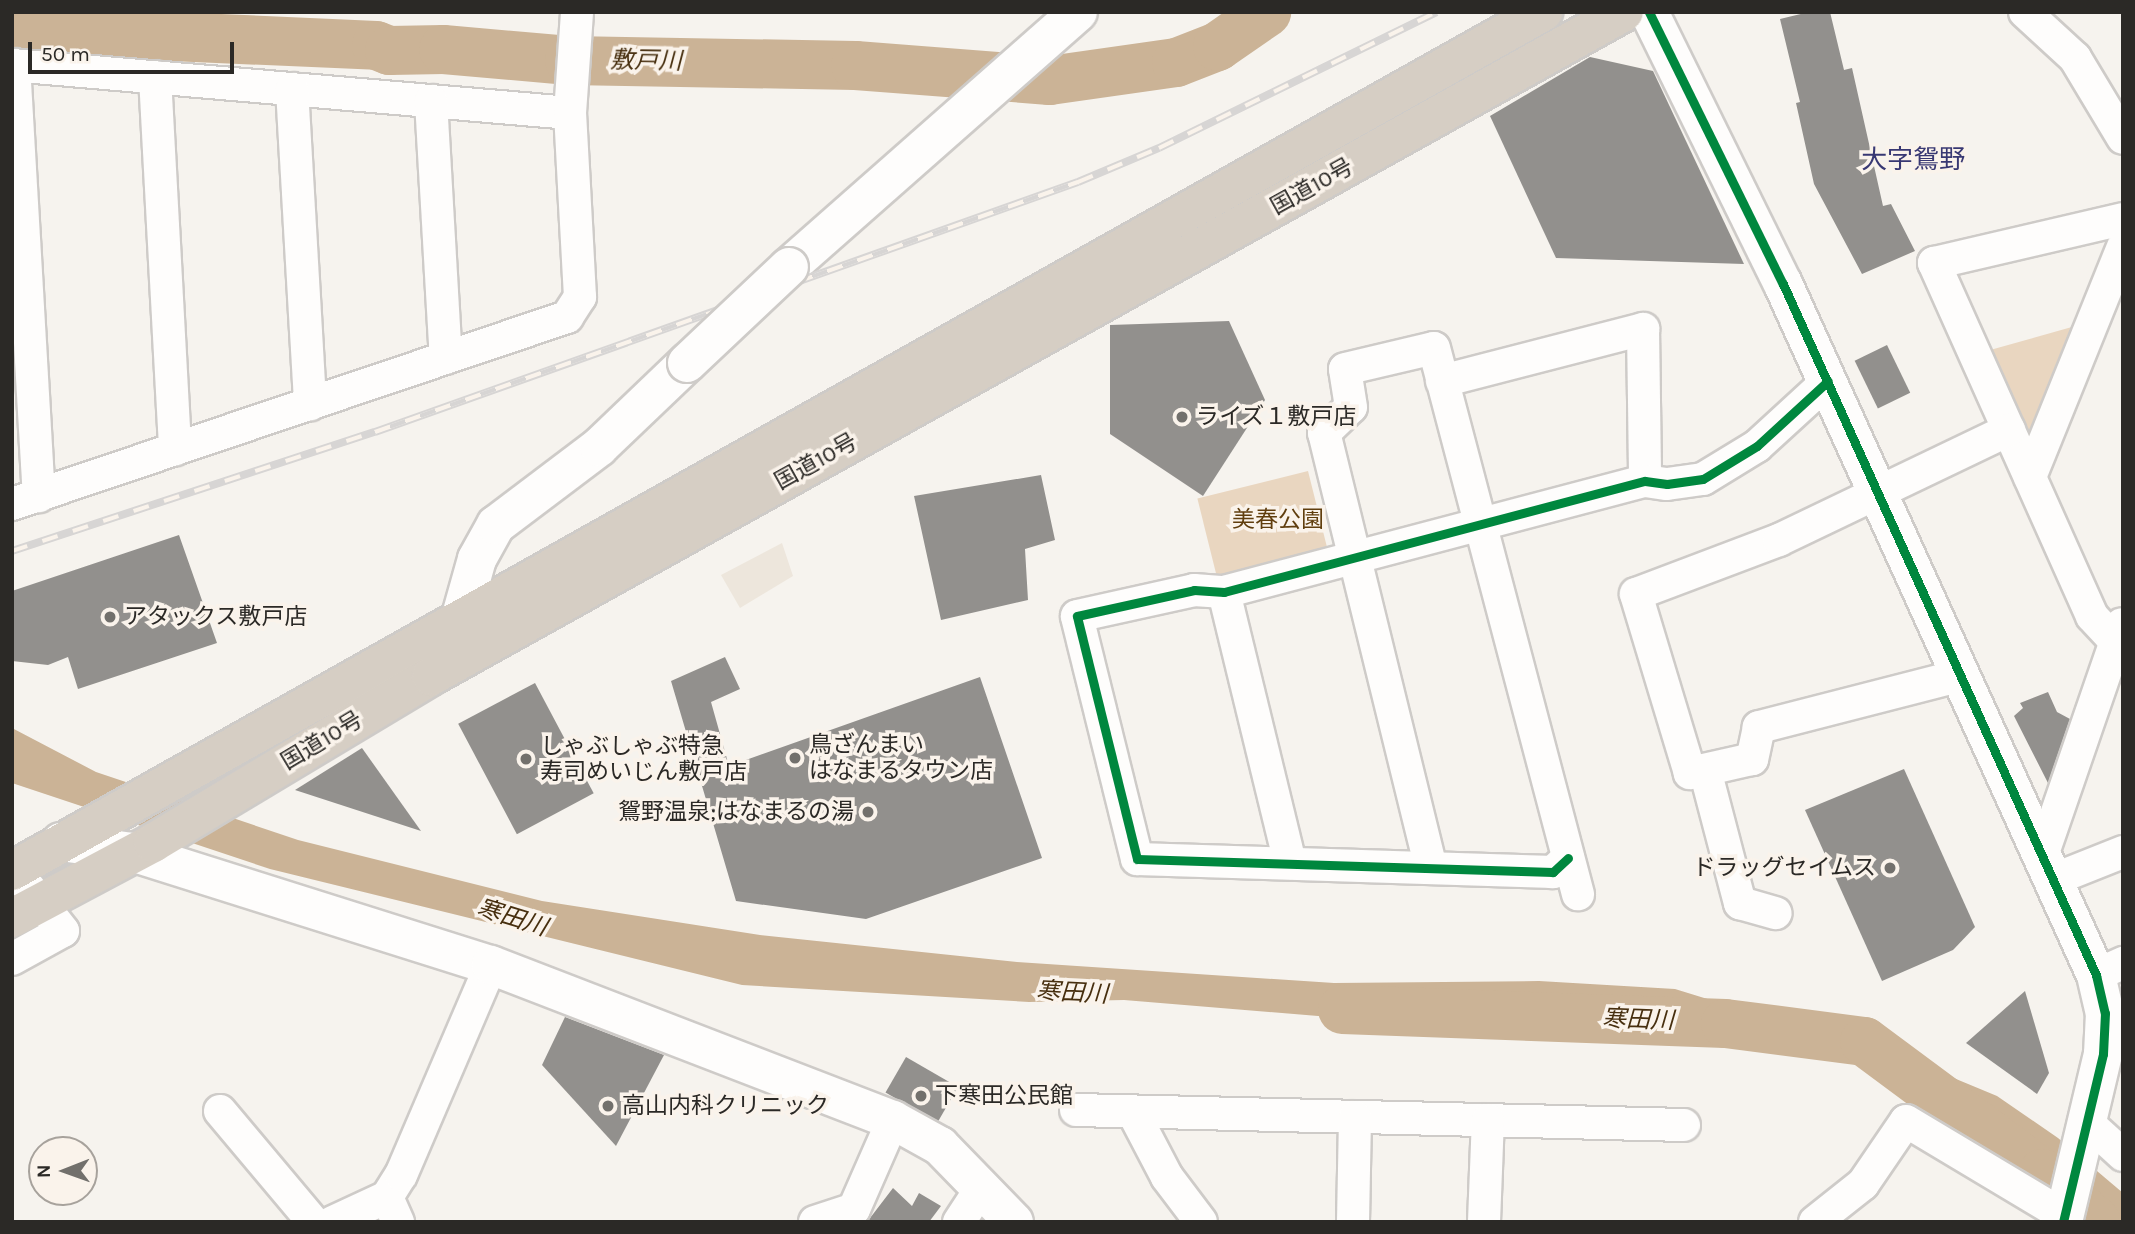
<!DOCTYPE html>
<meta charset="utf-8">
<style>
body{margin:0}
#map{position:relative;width:2135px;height:1234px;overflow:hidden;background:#f6f3ee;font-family:Karla,"Noto Sans JP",sans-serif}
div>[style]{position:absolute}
.built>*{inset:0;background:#ede6dc}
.green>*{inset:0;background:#e9d6c0;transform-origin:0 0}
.water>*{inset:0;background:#cbb396}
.river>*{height:49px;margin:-24.5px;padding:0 24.5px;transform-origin:24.5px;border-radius:24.5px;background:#cbb396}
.building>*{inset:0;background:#92908d;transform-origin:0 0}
.roads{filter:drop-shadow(2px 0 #cecbc8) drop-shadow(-2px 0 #cecbc8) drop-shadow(0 2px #cecbc8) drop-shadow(0 -2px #cecbc8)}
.street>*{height:32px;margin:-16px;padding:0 16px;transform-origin:16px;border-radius:16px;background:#fefdfc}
.secondary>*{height:38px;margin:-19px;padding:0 19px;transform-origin:19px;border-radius:19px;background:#fefdfc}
.highway>*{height:38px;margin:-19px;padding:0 19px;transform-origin:19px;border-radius:19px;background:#d6cec4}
.rail>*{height:8px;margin-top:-4px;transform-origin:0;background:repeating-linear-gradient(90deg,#faf3eb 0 16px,#d7d5d4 0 32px);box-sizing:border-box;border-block:2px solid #d7d5d4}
.bridges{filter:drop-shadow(2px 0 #cecbc8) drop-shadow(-2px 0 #cecbc8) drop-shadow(0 2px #cecbc8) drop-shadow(0 -2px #cecbc8)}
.secondary-bridge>*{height:38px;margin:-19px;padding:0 19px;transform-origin:19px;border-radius:19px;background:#fefdfc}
.cycleway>*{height:9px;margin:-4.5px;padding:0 4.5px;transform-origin:4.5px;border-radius:4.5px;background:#00873e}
.dots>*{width:19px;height:19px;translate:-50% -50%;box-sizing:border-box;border:4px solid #faf3eb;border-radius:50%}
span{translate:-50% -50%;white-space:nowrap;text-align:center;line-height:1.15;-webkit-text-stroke:7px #faf3eb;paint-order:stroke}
.street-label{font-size:23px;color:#2b2926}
.poi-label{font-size:23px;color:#2b2926}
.left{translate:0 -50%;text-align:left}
.right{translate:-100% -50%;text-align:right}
.park-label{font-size:23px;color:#603e0e}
.water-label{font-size:24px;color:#472f0f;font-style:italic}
.quarter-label{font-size:26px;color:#383873}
.frame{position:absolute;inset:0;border:14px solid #2b2926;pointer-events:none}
.north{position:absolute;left:28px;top:1136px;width:70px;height:70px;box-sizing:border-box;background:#faf3eb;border:2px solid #a7a29c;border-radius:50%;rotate:269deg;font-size:19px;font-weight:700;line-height:28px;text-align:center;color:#2b2926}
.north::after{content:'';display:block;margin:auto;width:24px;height:32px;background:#72706c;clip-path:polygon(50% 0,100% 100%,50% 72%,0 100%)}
.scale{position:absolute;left:28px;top:42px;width:206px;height:32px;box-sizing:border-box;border:4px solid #2b2926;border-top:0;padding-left:9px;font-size:21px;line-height:24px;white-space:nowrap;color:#2b2926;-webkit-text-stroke:5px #faf3eb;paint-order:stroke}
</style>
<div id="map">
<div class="built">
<div style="clip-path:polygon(782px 543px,793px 576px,740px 608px,721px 575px)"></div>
</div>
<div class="green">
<div style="clip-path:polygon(2086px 323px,2026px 444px,1983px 352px)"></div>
<div style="left:1308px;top:471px;width:82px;height:114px;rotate:76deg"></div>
</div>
<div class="water">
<div style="clip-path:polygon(12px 728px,96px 772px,298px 840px,542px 901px,760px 935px,1017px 962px,1334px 983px,1539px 981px,1675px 989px,1782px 1022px,1885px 1038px,1944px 1074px,1997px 1096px,2058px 1138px,2123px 1193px,2123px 1222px,2102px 1222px,2011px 1143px,2006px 1129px,1979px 1105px,1896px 1056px,1860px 1046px,1675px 1007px,1612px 1000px,1489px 994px,1383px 1018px,1342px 1018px,1124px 1000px,1029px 1002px,742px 985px,270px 869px,12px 783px)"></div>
</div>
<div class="river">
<div style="left:12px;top:29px;width:364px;rotate:2.5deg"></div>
<div style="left:376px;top:45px;width:14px;rotate:21deg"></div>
<div style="left:389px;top:50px;width:54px;rotate:-1.1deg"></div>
<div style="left:443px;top:49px;width:126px;rotate:5deg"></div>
<div style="left:569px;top:60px;width:286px;rotate:1deg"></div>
<div style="left:855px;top:65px;width:195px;rotate:4.4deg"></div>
<div style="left:1049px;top:80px;width:128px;rotate:-8.1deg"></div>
<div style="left:1176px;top:62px;width:44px;rotate:-21.3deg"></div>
<div style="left:1217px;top:46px;width:60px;rotate:-34.8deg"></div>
<div style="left:1342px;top:1009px;width:383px;rotate:2.1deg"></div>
<div style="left:1725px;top:1023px;width:140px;rotate:7.4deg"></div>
<div style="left:1864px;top:1041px;width:222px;rotate:36.6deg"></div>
<div style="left:2042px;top:1173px;width:73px;rotate:42.2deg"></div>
</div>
<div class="building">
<div style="clip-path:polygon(1809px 12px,1830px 12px,1844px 70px,1852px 68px,1883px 206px,1891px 204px,1915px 251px,1862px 274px,1814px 184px,1796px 103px,1800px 102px,1780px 19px)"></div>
<div style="clip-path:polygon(1590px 57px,1653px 71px,1744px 264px,1556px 258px,1490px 116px)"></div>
<div style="clip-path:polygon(1229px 321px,1265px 400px,1203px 496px,1110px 434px,1110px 325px)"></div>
<div style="left:1887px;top:345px;width:53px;height:36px;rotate:64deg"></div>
<div style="clip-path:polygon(1041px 475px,1055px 540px,1025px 549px,1028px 600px,941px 620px,914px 496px)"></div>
<div style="clip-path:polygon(179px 535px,217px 643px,78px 689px,68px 657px,48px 665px,12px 661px,12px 591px)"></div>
<div style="clip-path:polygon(725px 657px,740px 689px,711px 702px,729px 766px,980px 677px,1042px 858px,866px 919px,736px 901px,671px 681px)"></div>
<div style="left:535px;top:683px;width:125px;height:87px;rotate:62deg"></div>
<div style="clip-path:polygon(2048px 692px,2057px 712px,2070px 719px,2048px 783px,2014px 716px,2023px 708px,2020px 703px)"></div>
<div style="clip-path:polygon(362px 748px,421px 831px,295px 790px)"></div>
<div style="clip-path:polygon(1904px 769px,1975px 927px,1953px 950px,1882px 981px,1805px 810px)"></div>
<div style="clip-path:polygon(2025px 991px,2049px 1073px,2037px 1094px,1966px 1043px)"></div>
<div style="clip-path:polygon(565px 1017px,664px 1055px,616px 1146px,542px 1065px)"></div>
<div style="left:906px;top:1057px;width:60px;height:41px;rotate:30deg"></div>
<div style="clip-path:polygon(893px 1188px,912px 1206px,919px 1193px,941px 1206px,929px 1222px,867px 1222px)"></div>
</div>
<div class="roads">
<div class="street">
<div style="left:2025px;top:12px;width:68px;rotate:42.6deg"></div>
<div style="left:2075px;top:58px;width:93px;rotate:59deg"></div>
<div style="left:12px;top:65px;width:560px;rotate:4.92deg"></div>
<div style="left:14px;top:65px;width:432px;rotate:86.7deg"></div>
<div style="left:155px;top:77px;width:373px;rotate:86.9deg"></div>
<div style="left:292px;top:89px;width:316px;rotate:86.7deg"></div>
<div style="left:431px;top:101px;width:257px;rotate:86.7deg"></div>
<div style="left:1442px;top:381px;width:208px;rotate:-14.5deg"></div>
<div style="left:1643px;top:329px;width:152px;rotate:89.2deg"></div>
<div style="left:2030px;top:477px;width:248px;rotate:-68deg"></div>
<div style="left:12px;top:504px;width:586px;rotate:-18.62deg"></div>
<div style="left:567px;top:317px;width:24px;rotate:-57deg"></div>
<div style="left:580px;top:297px;width:184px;rotate:-93.1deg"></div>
<div style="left:570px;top:113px;width:101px;rotate:-86deg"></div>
<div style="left:1224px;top:592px;width:279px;rotate:76.3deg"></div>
<div style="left:2116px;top:642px;width:35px;rotate:-133deg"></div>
<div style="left:2092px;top:616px;width:387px;rotate:-114.1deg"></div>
<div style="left:1934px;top:263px;width:194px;rotate:-13.1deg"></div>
<div style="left:1962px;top:675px;width:210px;rotate:165.6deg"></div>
<div style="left:1759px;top:727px;width:33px;rotate:102deg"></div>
<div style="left:1752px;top:759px;width:64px;rotate:167.3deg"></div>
<div style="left:1690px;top:773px;width:187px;rotate:-106.8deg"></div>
<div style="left:1636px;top:594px;width:153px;rotate:-20.7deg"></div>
<div style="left:1779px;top:540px;width:255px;rotate:-25.6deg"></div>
<div style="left:1705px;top:770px;width:138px;rotate:75.3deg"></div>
<div style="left:1740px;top:903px;width:37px;rotate:16deg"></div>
<div style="left:2043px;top:853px;width:242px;rotate:-71deg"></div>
<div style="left:1568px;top:858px;width:21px;rotate:137deg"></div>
<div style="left:1553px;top:872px;width:416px;rotate:-178.2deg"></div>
<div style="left:1137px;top:859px;width:250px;rotate:-103.9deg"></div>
<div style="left:1077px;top:616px;width:120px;rotate:-12.5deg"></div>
<div style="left:1194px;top:590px;width:30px;rotate:4deg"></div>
<div style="left:1224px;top:592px;width:435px;rotate:-14.8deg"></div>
<div style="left:1645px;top:481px;width:22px;rotate:8deg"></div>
<div style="left:1667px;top:484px;width:36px;rotate:-8deg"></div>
<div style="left:1703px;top:479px;width:63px;rotate:-31.4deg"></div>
<div style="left:1757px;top:446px;width:96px;rotate:-42.5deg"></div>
<div style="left:1431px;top:868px;width:448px;rotate:-103.8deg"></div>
<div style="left:1324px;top:433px;width:37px;rotate:-44deg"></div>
<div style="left:1351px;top:407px;width:38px;rotate:-99deg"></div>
<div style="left:1345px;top:369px;width:91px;rotate:-13.3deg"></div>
<div style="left:1434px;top:348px;width:565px;rotate:75.23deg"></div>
<div style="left:2055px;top:879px;width:73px;rotate:-21.7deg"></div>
<div style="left:12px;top:959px;width:58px;rotate:-28.8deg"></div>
<div style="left:63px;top:931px;width:79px;rotate:-128.3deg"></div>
<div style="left:2096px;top:975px;width:30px;rotate:-24deg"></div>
<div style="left:1076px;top:1110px;width:608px;rotate:1.41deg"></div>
<div style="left:220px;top:1111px;width:145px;rotate:50deg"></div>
<div style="left:1133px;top:1112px;width:73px;rotate:62.4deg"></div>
<div style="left:1167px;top:1177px;width:56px;rotate:52.9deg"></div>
<div style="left:2089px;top:1124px;width:46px;rotate:42.4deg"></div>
<div style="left:333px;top:1222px;width:60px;rotate:-24.8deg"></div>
<div style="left:398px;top:1222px;width:27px;rotate:-114deg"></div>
<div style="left:387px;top:1197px;width:26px;rotate:-58deg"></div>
<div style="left:401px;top:1175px;width:228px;rotate:-66.8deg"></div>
<div style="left:815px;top:1222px;width:41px;rotate:-18.4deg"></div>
<div style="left:854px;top:1209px;width:97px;rotate:-66.3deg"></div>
<div style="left:959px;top:1222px;width:42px;rotate:-56.7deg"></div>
<div style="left:1353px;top:1222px;width:105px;rotate:-88.9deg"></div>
<div style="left:1484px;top:1222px;width:102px;rotate:-87.8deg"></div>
<div style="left:1815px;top:1222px;width:61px;rotate:-38.4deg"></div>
<div style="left:1863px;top:1184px;width:76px;rotate:-55.7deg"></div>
<div style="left:1906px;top:1121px;width:185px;rotate:30.9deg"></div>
</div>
<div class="secondary">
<div style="left:1649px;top:12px;width:303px;rotate:63.8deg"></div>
<div style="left:1783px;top:284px;width:759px;rotate:65.63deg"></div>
<div style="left:2096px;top:975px;width:39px;rotate:77deg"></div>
<div style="left:2105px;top:1013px;width:41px;rotate:92.8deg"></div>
<div style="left:2103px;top:1054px;width:173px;rotate:103.4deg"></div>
<div style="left:789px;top:267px;width:385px;rotate:-41.4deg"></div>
<div style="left:447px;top:643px;width:30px;rotate:-63deg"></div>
<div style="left:461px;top:616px;width:59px;rotate:-74.3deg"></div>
<div style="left:477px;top:559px;width:39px;rotate:-61deg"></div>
<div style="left:496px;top:525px;width:129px;rotate:-37.1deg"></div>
<div style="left:599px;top:447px;width:122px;rotate:-43.7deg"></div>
<div style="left:61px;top:842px;width:72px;rotate:8deg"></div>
<div style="left:132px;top:852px;width:376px;rotate:17.5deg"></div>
<div style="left:491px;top:965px;width:431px;rotate:21.1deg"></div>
<div style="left:893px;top:1120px;width:54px;rotate:29deg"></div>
<div style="left:940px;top:1146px;width:106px;rotate:45.8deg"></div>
</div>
<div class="highway">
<div style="left:12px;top:871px;width:1756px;rotate:-29.3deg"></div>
<div style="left:12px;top:918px;width:160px;rotate:-28deg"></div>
<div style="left:153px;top:843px;width:324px;rotate:-31deg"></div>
<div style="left:431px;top:676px;width:1365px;rotate:-29.1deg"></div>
</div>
</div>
<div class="rail">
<div style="left:12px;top:551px;width:382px;rotate:-18.2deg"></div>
<div style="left:375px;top:432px;width:746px;rotate:-19.58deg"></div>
<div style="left:1078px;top:182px;width:88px;rotate:-22.8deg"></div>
<div style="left:1159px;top:148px;width:309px;rotate:-26.1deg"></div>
</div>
<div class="bridges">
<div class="secondary-bridge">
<div style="left:687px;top:363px;width:140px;rotate:-43.3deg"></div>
</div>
</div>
<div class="cycleway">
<div style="left:1649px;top:12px;width:303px;rotate:63.8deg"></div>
<div style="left:1783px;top:284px;width:759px;rotate:65.63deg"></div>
<div style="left:2096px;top:975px;width:39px;rotate:77deg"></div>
<div style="left:2105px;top:1013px;width:41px;rotate:92.8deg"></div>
<div style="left:2103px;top:1054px;width:173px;rotate:103.4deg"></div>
<div style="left:1568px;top:858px;width:21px;rotate:137deg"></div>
<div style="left:1553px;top:872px;width:416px;rotate:-178.2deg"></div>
<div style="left:1137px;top:859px;width:250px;rotate:-103.9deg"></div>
<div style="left:1077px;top:616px;width:120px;rotate:-12.5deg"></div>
<div style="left:1194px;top:590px;width:30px;rotate:4deg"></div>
<div style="left:1224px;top:592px;width:435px;rotate:-14.8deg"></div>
<div style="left:1645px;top:481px;width:22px;rotate:8deg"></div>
<div style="left:1667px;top:484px;width:36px;rotate:-8deg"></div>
<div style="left:1703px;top:479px;width:63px;rotate:-31.4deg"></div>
<div style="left:1757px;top:446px;width:96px;rotate:-42.5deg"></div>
</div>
<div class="dots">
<div style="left:1182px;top:417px;background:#72706c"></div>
<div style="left:110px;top:617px;background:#72706c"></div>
<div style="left:795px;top:758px;background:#72706c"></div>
<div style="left:526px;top:759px;background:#72706c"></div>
<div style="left:868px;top:812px;background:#72706c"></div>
<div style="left:1890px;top:868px;background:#72706c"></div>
<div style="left:921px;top:1096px;background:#72706c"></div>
<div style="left:608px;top:1106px;background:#72706c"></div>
</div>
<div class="street-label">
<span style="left:1312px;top:187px;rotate:-29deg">国道10号</span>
<span style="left:816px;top:462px;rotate:-29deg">国道10号</span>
<span style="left:322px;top:741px;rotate:-31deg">国道10号</span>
</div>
<div class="poi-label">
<span class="left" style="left:1196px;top:417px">ライズ１敷戸店</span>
<span class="left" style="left:124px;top:617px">アタックス敷戸店</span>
<span class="left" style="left:809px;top:758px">鳥ざんまい<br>はなまるタウン店</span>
<span class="left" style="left:540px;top:759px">しゃぶしゃぶ特急<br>寿司めいじん敷戸店</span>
<span class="right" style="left:854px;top:812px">鴛野温泉;はなまるの湯</span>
<span class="right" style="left:1876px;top:868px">ドラッグセイムス</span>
<span class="left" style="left:935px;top:1096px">下寒田公民館</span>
<span class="left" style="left:622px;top:1106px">高山内科クリニック</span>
</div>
<div class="park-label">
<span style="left:1278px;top:520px">美春公園</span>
</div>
<div class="water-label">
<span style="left:646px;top:61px;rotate:1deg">敷戸川</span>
<span style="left:512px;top:918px;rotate:17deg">寒田川</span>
<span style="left:1072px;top:993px;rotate:3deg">寒田川</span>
<span style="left:1638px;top:1020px;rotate:2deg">寒田川</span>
</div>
<div class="quarter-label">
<span style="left:1913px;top:160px">大字鴛野</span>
</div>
<div class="frame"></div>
<div class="north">N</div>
<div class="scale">50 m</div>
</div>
